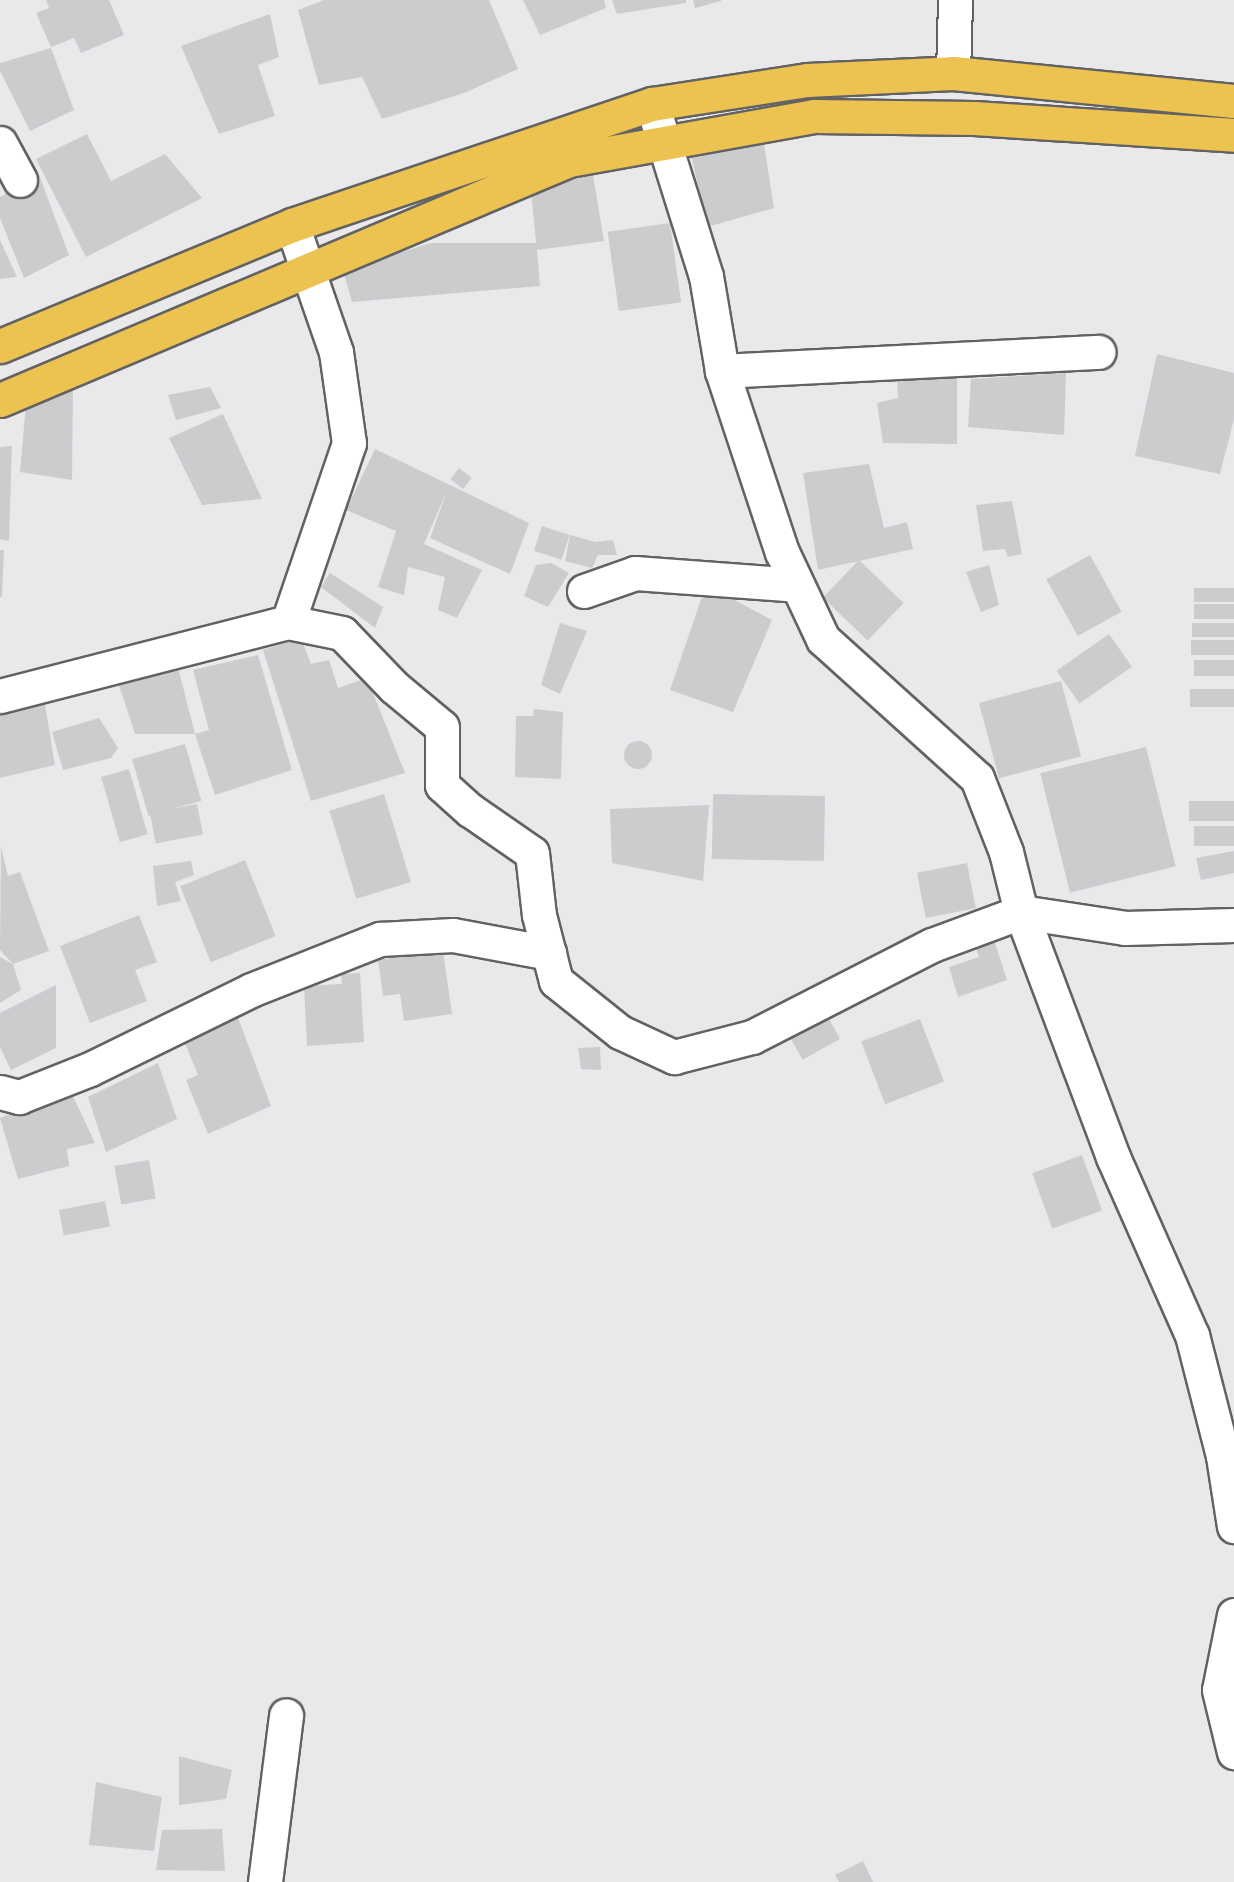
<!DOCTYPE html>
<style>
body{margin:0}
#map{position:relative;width:1234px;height:1882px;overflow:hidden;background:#e9e9ec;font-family:"Varela Round",sans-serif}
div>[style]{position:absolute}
.building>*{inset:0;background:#cbccce;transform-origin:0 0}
.round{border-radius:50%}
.roads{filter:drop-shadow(2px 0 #626264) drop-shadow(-2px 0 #626264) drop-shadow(0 2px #626264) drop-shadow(0 -2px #626264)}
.street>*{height:33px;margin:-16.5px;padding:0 16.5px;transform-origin:16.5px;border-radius:16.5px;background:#fff}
.highway>*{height:33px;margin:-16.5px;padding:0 16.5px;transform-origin:16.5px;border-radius:16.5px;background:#ecc251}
span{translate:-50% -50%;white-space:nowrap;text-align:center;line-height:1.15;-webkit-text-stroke:5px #fff;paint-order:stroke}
</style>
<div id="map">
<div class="building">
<div style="clip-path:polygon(46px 0,109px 0,124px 35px,81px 53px,74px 38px,51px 47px,36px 13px,49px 8px)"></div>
<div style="clip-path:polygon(324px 0,489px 0,518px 69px,464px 93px,382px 119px,362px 77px,319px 85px,298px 10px)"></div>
<div style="clip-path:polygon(523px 0,604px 0,606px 8px,540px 35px)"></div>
<div style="clip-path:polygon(612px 0,686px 0,686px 3px,617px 14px)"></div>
<div style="clip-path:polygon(693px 0,721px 0,721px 1px,695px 8px)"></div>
<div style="clip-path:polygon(270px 14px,279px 57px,258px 65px,275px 116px,219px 134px,181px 46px)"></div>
<div style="clip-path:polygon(51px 48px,74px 110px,30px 131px,0 71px,0 63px)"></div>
<div style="clip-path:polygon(761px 125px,774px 208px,707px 227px,687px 136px)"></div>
<div style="clip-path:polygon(87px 134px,111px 181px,165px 154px,202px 198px,86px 257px,36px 159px)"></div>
<div style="clip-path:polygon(39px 175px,69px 255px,24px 278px,0 218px,0 197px)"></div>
<div style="clip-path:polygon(593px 175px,604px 241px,537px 250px,540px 286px,352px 302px,343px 270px,431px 243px,536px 243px,531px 190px)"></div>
<div style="left:670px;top:223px;width:80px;height:63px;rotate:82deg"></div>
<div style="clip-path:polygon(0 240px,17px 277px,0 279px)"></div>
<div style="clip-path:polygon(1157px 354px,1234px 373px,1234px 419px,1220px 474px,1135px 456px)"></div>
<div style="clip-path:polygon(1066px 373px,1064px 435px,968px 427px,971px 379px)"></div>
<div style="clip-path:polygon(957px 376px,957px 444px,883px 443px,877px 403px,898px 398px,897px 380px)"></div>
<div style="clip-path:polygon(73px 386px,72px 480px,20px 472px,27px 393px)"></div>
<div style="clip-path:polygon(210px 387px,221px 408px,176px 420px,168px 395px)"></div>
<div style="clip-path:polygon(223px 414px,262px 499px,202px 505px,169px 438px)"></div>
<div style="clip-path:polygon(12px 446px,9px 541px,0 539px,0 447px)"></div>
<div style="clip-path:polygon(375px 449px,529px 523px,510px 574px,430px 538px,447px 491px,424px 544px,482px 570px,457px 618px,438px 610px,445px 577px,408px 567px,404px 595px,378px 587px,396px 531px,346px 510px)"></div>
<div style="clip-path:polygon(869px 464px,884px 528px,907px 522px,913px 549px,818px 570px,803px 473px)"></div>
<div style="left:459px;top:468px;width:16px;height:14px;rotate:38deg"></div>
<div style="clip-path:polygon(1012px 501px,1022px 554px,1008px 557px,1005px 549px,983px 551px,976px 505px)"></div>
<div style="left:542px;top:526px;width:29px;height:26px;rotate:18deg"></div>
<div style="clip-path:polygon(570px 535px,596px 542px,613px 540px,617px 555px,598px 555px,592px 568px,565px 561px)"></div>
<div style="clip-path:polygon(0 550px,4px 550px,2px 597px,0 597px)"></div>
<div style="left:1090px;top:555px;width:65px;height:50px;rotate:61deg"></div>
<div style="left:859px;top:560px;width:62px;height:52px;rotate:44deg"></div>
<div style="clip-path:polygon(551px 563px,569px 573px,548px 607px,524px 596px,536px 565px)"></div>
<div style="clip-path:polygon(989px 565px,999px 605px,981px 612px,966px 572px)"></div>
<div style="clip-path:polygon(330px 573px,383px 607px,375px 628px,321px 587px)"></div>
<div style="clip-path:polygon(706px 585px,772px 620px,733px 712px,670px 690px)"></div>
<div style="left:1234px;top:588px;width:14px;height:40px;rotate:90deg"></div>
<div style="left:1234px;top:604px;width:15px;height:40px;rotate:90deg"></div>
<div style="clip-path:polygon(560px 623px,587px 631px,560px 694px,541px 685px)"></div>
<div style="left:1192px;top:623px;width:42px;height:14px"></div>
<div style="left:1109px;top:634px;width:40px;height:64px;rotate:55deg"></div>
<div style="clip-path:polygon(301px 638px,311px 664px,329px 660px,338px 688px,367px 678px,405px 773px,311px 801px,263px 650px)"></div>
<div style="left:1234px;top:640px;width:15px;height:43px;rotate:90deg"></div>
<div style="clip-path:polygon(258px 655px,292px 770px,215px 795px,195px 734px,209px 730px,193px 670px)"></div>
<div style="left:1234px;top:660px;width:16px;height:40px;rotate:90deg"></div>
<div style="clip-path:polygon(179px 671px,195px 734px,135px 734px,116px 676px)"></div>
<div style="left:1061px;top:681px;width:78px;height:85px;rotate:75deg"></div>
<div style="left:1234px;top:689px;width:18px;height:44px;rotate:90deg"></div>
<div style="clip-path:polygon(44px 699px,55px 765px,0 778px,0 706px)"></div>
<div style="clip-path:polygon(534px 709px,563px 712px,561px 779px,515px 777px,516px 716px,533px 716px)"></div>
<div style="clip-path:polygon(99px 718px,118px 748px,111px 758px,63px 770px,52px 732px)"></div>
<div class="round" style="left:624px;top:741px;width:28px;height:28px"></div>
<div style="left:185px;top:744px;width:59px;height:55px;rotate:74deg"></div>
<div style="left:1146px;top:747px;width:123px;height:109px;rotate:76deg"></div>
<div style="left:129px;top:769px;width:68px;height:29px;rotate:74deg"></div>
<div style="left:384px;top:794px;width:92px;height:57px;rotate:73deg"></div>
<div style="left:825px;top:796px;width:65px;height:112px;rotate:91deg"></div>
<div style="left:1234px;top:801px;width:20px;height:45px;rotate:90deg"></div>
<div style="left:197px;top:804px;width:31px;height:48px;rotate:79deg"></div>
<div style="clip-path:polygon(709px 805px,703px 881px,612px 863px,610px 809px)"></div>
<div style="left:1234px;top:826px;width:20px;height:40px;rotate:90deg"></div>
<div style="clip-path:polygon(1px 847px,8px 876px,20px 872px,49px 951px,13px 964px,0 950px)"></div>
<div style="clip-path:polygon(1234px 851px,1234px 873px,1201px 880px,1196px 858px)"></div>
<div style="left:245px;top:860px;width:82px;height:70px;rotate:68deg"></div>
<div style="clip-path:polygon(191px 861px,194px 875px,175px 882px,181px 901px,157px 906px,153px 866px)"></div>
<div style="left:967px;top:863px;width:46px;height:51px;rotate:79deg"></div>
<div style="clip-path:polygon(139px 915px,157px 962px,135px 970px,147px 1001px,90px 1023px,60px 946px)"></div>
<div style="clip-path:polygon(994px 940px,1007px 980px,958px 997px,949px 967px,979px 957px,975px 946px)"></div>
<div style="clip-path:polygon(443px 951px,452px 1014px,404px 1021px,400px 994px,383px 996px,378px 960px)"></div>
<div style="clip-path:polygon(0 957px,13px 964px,21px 990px,0 1003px)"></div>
<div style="clip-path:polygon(360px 973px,364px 1042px,307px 1046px,304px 986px,342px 984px,341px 974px)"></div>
<div style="clip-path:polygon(56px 985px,56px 1048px,11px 1070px,0 1047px,0 1013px)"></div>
<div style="clip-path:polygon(237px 1015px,271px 1106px,208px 1134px,186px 1080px,198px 1075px,184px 1041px)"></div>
<div style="left:828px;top:1017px;width:25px;height:43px;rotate:61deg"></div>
<div style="left:920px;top:1019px;width:67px;height:63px;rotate:69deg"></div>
<div style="clip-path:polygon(600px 1047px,601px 1070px,581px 1069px,578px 1048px)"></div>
<div style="clip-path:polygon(158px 1063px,177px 1119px,106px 1152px,88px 1097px)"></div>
<div style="clip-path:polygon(70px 1090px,95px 1143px,67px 1149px,69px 1166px,18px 1179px,0 1118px)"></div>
<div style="left:1082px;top:1155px;width:59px;height:53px;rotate:70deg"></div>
<div style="left:149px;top:1160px;width:39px;height:35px;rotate:80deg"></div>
<div style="left:105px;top:1201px;width:26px;height:47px;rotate:79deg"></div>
<div style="clip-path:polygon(179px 1756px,232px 1770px,226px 1799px,179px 1805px)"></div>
<div style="clip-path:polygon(96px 1782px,162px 1797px,154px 1851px,89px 1845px)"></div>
<div style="clip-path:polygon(222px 1829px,225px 1871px,156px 1870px,162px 1830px)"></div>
<div style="clip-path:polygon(863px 1861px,873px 1882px,839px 1882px,835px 1875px)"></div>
</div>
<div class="roads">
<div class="street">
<div style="left:953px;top:73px;width:73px;rotate:-88.4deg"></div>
<div style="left:652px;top:104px;width:180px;rotate:72.6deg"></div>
<div style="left:706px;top:276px;width:96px;rotate:80.4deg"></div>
<div style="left:722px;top:371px;width:191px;rotate:71.7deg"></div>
<div style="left:782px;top:552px;width:96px;rotate:64.8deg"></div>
<div style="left:823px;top:639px;width:207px;rotate:42.1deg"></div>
<div style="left:977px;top:778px;width:79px;rotate:68.6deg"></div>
<div style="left:1006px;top:852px;width:62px;rotate:76deg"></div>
<div style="left:1021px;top:912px;width:262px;rotate:69.4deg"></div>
<div style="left:1113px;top:1157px;width:195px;rotate:66.1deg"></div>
<div style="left:1192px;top:1335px;width:125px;rotate:75.6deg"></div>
<div style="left:1223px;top:1456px;width:71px;rotate:81.1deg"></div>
<div style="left:0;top:143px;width:42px;rotate:61.6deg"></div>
<div style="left:292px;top:225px;width:134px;rotate:70.9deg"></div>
<div style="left:336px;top:352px;width:92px;rotate:81.9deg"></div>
<div style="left:349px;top:443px;width:189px;rotate:108.8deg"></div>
<div style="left:288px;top:622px;width:55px;rotate:11.5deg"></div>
<div style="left:342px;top:633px;width:75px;rotate:46.1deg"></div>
<div style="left:394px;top:687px;width:62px;rotate:39.8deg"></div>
<div style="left:442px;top:727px;width:58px;rotate:90deg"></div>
<div style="left:442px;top:785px;width:38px;rotate:42deg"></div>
<div style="left:470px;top:810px;width:75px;rotate:34.7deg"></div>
<div style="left:532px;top:853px;width:62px;rotate:83.6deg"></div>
<div style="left:539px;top:915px;width:68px;rotate:75.6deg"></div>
<div style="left:556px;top:981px;width:82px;rotate:38.6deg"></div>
<div style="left:620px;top:1032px;width:60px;rotate:24.8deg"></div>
<div style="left:674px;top:1057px;width:81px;rotate:-14.4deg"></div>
<div style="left:752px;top:1037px;width:202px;rotate:-27.1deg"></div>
<div style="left:932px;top:945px;width:95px;rotate:-20.3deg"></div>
<div style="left:1021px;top:912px;width:105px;rotate:8.7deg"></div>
<div style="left:1125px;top:928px;width:109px;rotate:-1.6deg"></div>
<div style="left:722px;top:371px;width:377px;rotate:-2.9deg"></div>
<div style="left:584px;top:591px;width:54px;rotate:-19.4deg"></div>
<div style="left:635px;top:573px;width:162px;rotate:4.2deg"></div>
<div style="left:0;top:696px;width:297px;rotate:-14.4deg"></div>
<div style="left:0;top:1092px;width:20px;rotate:15deg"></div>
<div style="left:19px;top:1097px;width:76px;rotate:-21.5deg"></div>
<div style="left:90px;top:1069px;width:179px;rotate:-26.1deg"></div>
<div style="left:251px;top:990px;width:139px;rotate:-21.6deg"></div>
<div style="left:380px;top:939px;width:73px;rotate:-3.1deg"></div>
<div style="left:453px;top:935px;width:98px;rotate:10.6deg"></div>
<div style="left:1234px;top:1615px;width:76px;rotate:101.3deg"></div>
<div style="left:1219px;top:1690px;width:64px;rotate:76.4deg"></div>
<div style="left:265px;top:1882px;width:168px;rotate:-82.8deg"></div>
</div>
<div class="highway">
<div style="left:0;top:346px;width:316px;rotate:-22.5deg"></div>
<div style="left:292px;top:225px;width:380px;rotate:-18.6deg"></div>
<div style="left:652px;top:104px;width:157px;rotate:-8.8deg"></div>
<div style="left:807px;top:80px;width:146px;rotate:-2.7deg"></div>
<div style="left:953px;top:73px;width:282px;rotate:5.7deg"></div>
<div style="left:0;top:400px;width:618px;rotate:-22.87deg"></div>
<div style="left:569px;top:160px;width:249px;rotate:-10.2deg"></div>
<div style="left:814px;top:116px;width:160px;rotate:0.7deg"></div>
<div style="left:974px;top:118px;width:261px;rotate:3.7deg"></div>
</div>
</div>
</div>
